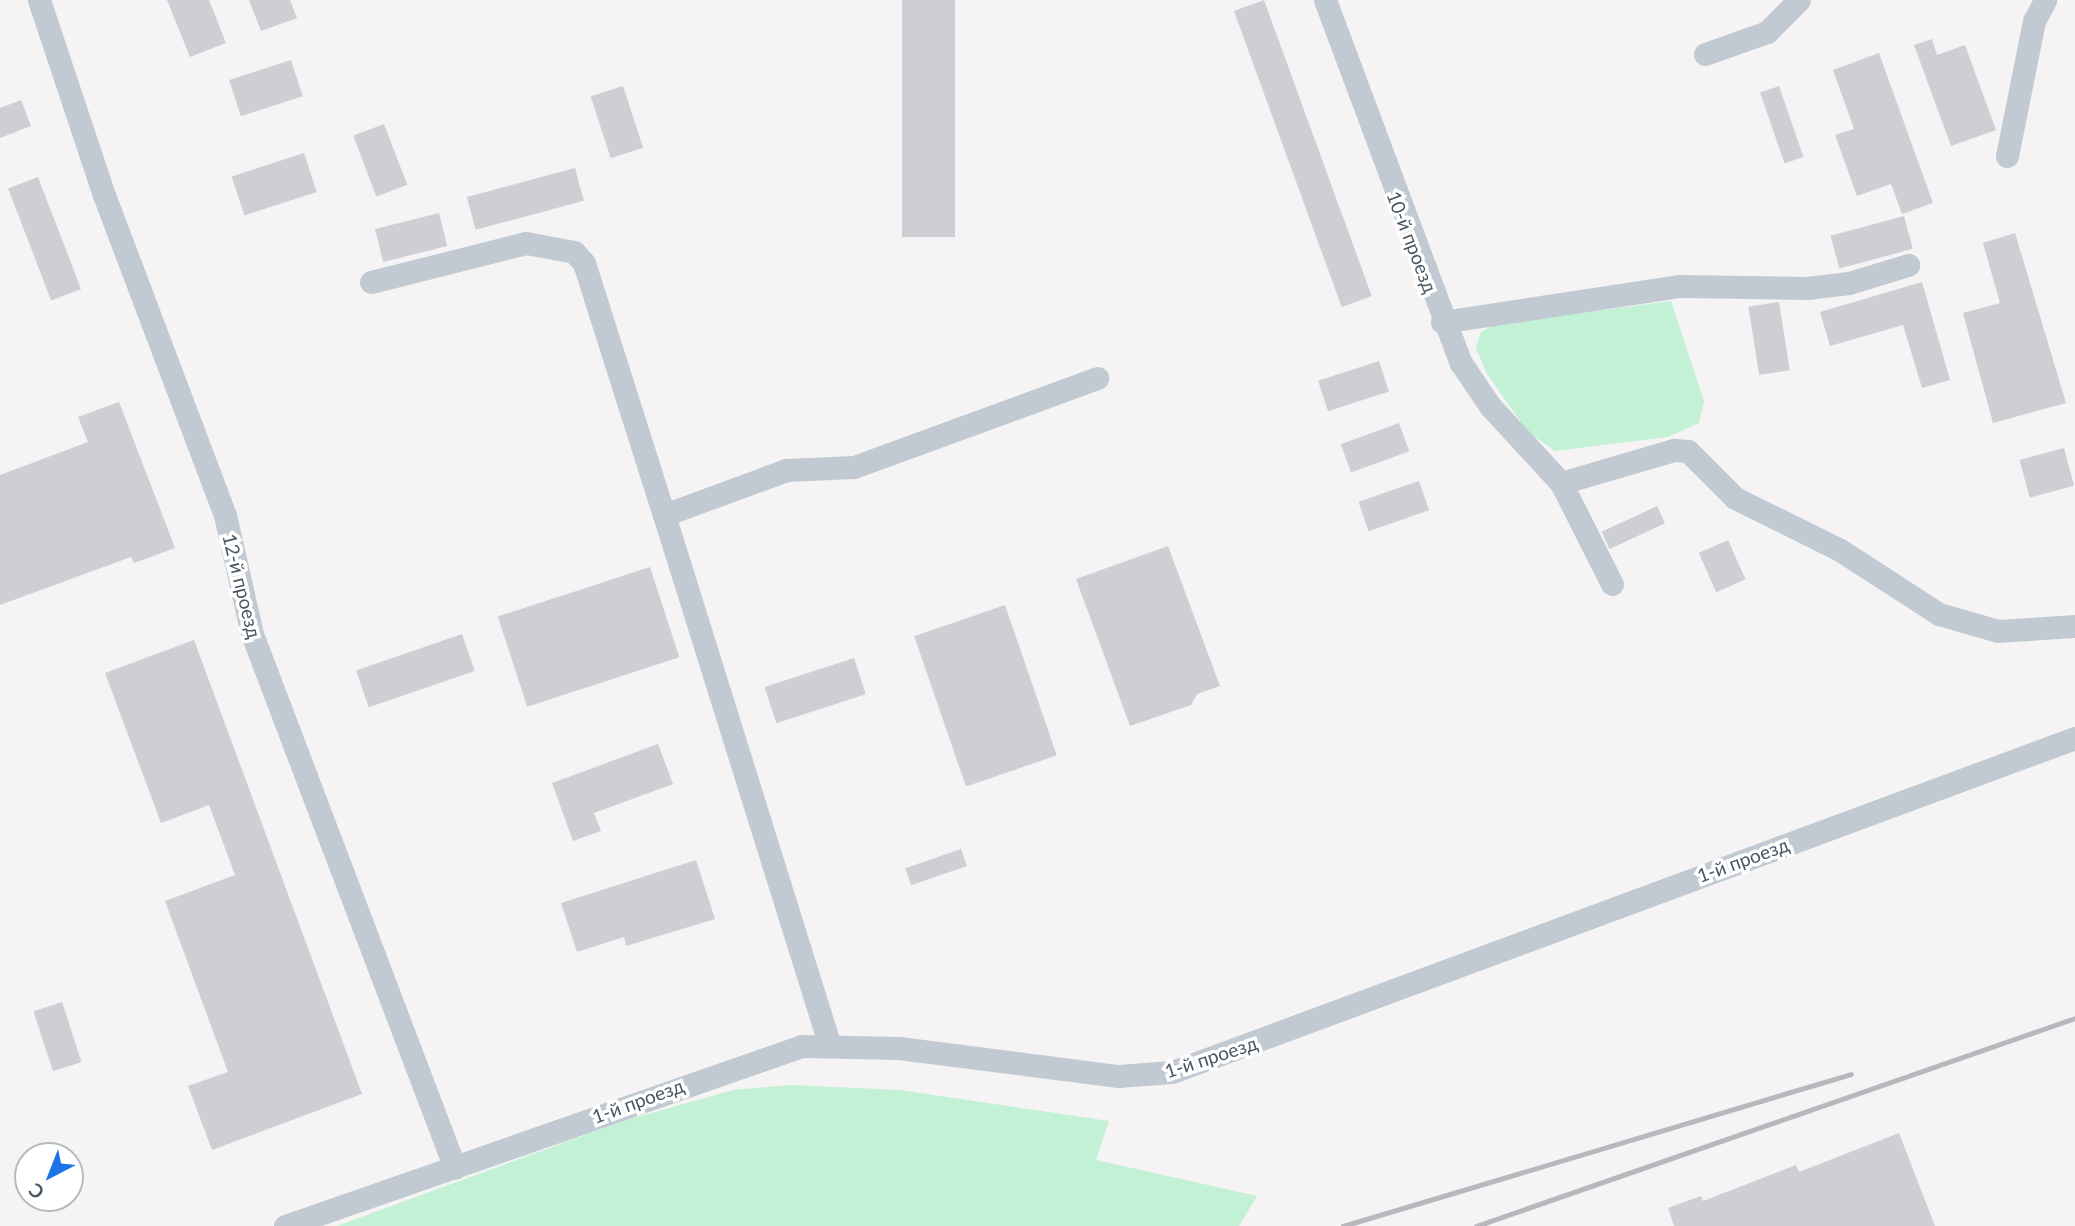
<!DOCTYPE html>
<meta charset="utf-8">
<style>
body{margin:0}
#map{position:relative;width:2075px;height:1226px;overflow:hidden;background:#f5f3f3;font-family:Lato,sans-serif}
div>[style]{position:absolute}
.green>*{inset:0;background:#c3f1d5}
.building>*{inset:0;background:#cdcfd5;transform-origin:0 0}
.minor>*{height:23px;margin:-11.5px;padding:0 11.5px;transform-origin:11.5px;border-radius:11.5px;background:#c1cad2}
.rail>*{height:5px;margin:-2.5px;padding:0 2.5px;transform-origin:2.5px;border-radius:2.5px;background:#b5b8bd}
span{translate:-50% -50%;white-space:nowrap;text-align:center;line-height:1.15;-webkit-text-stroke:7px #fff;paint-order:stroke}
.street-label{font-size:19px;color:#4a5661}
.north{position:absolute;left:14px;top:1142px;width:70px;height:70px;box-sizing:border-box;background:#fff;border:2px solid #b7bbc0;border-radius:50%;rotate:222deg;font-size:19px;font-weight:700;line-height:28px;text-align:center;color:#4a5661}
.north::after{content:'';display:block;margin:auto;width:24px;height:32px;background:#1a73e8;clip-path:polygon(50% 0,100% 100%,50% 72%,0 100%)}
</style>
<div id="map">
<div class="green">
<div style="clip-path:polygon(1671px 301px,1704px 401px,1699px 423px,1668px 437px,1555px 451px,1528px 432px,1487px 374px,1476px 348px,1481px 332px,1496px 324px)"></div>
<div style="clip-path:polygon(790px 1085px,900px 1090px,1109px 1121px,1096px 1160px,1257px 1196px,1239px 1226px,337px 1226px,620px 1122px,733px 1090px)"></div>
</div>
<div class="building">
<div style="clip-path:polygon(167px 0,209px 0,226px 43px,190px 57px)"></div>
<div style="clip-path:polygon(249px 0,290px 0,297px 18px,261px 31px)"></div>
<div style="left:902px;top:0;width:53px;height:237px"></div>
<div style="left:1264px;top:0;width:315px;height:32px;rotate:70deg"></div>
<div style="clip-path:polygon(1932px 39px,1937px 55px,1965px 45px,1996px 130px,1951px 146px,1914px 45px)"></div>
<div style="clip-path:polygon(1879px 53px,1933px 203px,1902px 214px,1891px 184px,1857px 196px,1835px 135px,1854px 129px,1833px 70px)"></div>
<div style="left:291px;top:60px;width:38px;height:65px;rotate:72deg"></div>
<div style="left:623px;top:86px;width:65px;height:34px;rotate:72deg"></div>
<div style="left:1779px;top:86px;width:75px;height:20px;rotate:71deg"></div>
<div style="clip-path:polygon(21px 100px,31px 126px,0 138px,0 108px)"></div>
<div style="left:384px;top:124px;width:65px;height:33px;rotate:69deg"></div>
<div style="left:304px;top:153px;width:41px;height:76px;rotate:72deg"></div>
<div style="left:575px;top:168px;width:34px;height:112px;rotate:75deg"></div>
<div style="left:38px;top:177px;width:120px;height:32px;rotate:69deg"></div>
<div style="left:439px;top:213px;width:34px;height:66px;rotate:76deg"></div>
<div style="left:1904px;top:216px;width:34px;height:76px;rotate:75deg"></div>
<div style="clip-path:polygon(2015px 233px,2066px 403px,1993px 423px,1963px 313px,2000px 303px,1983px 243px)"></div>
<div style="clip-path:polygon(1922px 282px,1950px 380px,1922px 388px,1903px 325px,1830px 346px,1820px 312px)"></div>
<div style="left:1779px;top:302px;width:69px;height:31px;rotate:81deg"></div>
<div style="left:1379px;top:361px;width:32px;height:64px;rotate:72deg"></div>
<div style="clip-path:polygon(119px 402px,175px 548px,134px 563px,131px 557px,0 605px,0 475px,88px 442px,78px 417px)"></div>
<div style="left:1399px;top:423px;width:30px;height:62px;rotate:70deg"></div>
<div style="left:2064px;top:448px;width:39px;height:46px;rotate:75deg"></div>
<div style="left:1419px;top:481px;width:31px;height:64px;rotate:71deg"></div>
<div style="left:1657px;top:506px;width:19px;height:61px;rotate:65deg"></div>
<div style="left:1728px;top:540px;width:43px;height:32px;rotate:66deg"></div>
<div style="clip-path:polygon(1168px 546px,1220px 686px,1197px 694px,1191px 705px,1130px 726px,1076px 579px)"></div>
<div style="left:650px;top:567px;width:95px;height:160px;rotate:72deg"></div>
<div style="left:1005px;top:605px;width:159px;height:96px;rotate:71deg"></div>
<div style="left:462px;top:634px;width:39px;height:112px;rotate:71deg"></div>
<div style="clip-path:polygon(194px 640px,362px 1094px,212px 1150px,188px 1086px,228px 1072px,165px 901px,235px 875px,209px 805px,161px 823px,105px 673px)"></div>
<div style="left:854px;top:658px;width:38px;height:94px;rotate:72deg"></div>
<div style="clip-path:polygon(658px 744px,673px 784px,594px 813px,601px 831px,573px 841px,552px 783px)"></div>
<div style="left:961px;top:849px;width:18px;height:59px;rotate:71deg"></div>
<div style="clip-path:polygon(696px 860px,715px 919px,626px 946px,624px 937px,577px 952px,561px 903px)"></div>
<div style="left:62px;top:1002px;width:63px;height:30px;rotate:72deg"></div>
<div style="clip-path:polygon(1899px 1133px,1935px 1226px,1674px 1226px,1668px 1208px,1701px 1196px,1703px 1201px,1796px 1165px,1799px 1172px)"></div>
</div>
<div class="minor">
<div style="left:39px;top:0;width:206px;rotate:71.6deg"></div>
<div style="left:104px;top:195px;width:342px;rotate:69.3deg"></div>
<div style="left:225px;top:515px;width:122px;rotate:77.2deg"></div>
<div style="left:252px;top:634px;width:571px;rotate:69.19deg"></div>
<div style="left:1325px;top:0;width:388px;rotate:69.5deg"></div>
<div style="left:1461px;top:363px;width:52px;rotate:56deg"></div>
<div style="left:1490px;top:406px;width:105px;rotate:47.3deg"></div>
<div style="left:1561px;top:483px;width:118px;rotate:-16.3deg"></div>
<div style="left:1674px;top:450px;width:14px;rotate:4deg"></div>
<div style="left:1688px;top:451px;width:66px;rotate:45deg"></div>
<div style="left:1735px;top:498px;width:117px;rotate:26.3deg"></div>
<div style="left:1840px;top:550px;width:118px;rotate:32.9deg"></div>
<div style="left:1939px;top:614px;width:61px;rotate:16.1deg"></div>
<div style="left:1998px;top:631px;width:77px;rotate:-3.7deg"></div>
<div style="left:1705px;top:54px;width:66px;rotate:-19.5deg"></div>
<div style="left:1767px;top:32px;width:45px;rotate:-45deg"></div>
<div style="left:2007px;top:156px;width:138px;rotate:-78.7deg"></div>
<div style="left:2034px;top:21px;width:24px;rotate:-62deg"></div>
<div style="left:371px;top:282px;width:160px;rotate:-14.1deg"></div>
<div style="left:526px;top:243px;width:49px;rotate:10.6deg"></div>
<div style="left:574px;top:252px;width:15px;rotate:48deg"></div>
<div style="left:584px;top:263px;width:264px;rotate:72.4deg"></div>
<div style="left:1442px;top:322px;width:241px;rotate:-8.6deg"></div>
<div style="left:1680px;top:286px;width:127px;rotate:0.9deg"></div>
<div style="left:1807px;top:288px;width:42px;rotate:-6.8deg"></div>
<div style="left:1849px;top:283px;width:62px;rotate:-17deg"></div>
<div style="left:1561px;top:483px;width:113px;rotate:63.2deg"></div>
<div style="left:829px;top:1043px;width:553px;rotate:-107.35deg"></div>
<div style="left:664px;top:515px;width:130px;rotate:-20.2deg"></div>
<div style="left:786px;top:470px;width:68px;rotate:-2.5deg"></div>
<div style="left:854px;top:467px;width:259px;rotate:-20.1deg"></div>
<div style="left:285px;top:1226px;width:547px;rotate:-19.2deg"></div>
<div style="left:802px;top:1046px;width:97px;rotate:1.2deg"></div>
<div style="left:899px;top:1048px;width:221px;rotate:7.3deg"></div>
<div style="left:1118px;top:1076px;width:54px;rotate:-4.2deg"></div>
<div style="left:1172px;top:1072px;width:963px;rotate:-20.3deg"></div>
</div>
<div class="rail">
<div style="left:1343px;top:1226px;width:530px;rotate:-16.66deg"></div>
<div style="left:1476px;top:1226px;width:634px;rotate:-19.15deg"></div>
</div>
<div class="street-label">
<span style="left:1412px;top:242px;rotate:69deg">10-й проезд</span>
<span style="left:242px;top:586px;rotate:76deg">12-й проезд</span>
<span style="left:1743px;top:860px;rotate:-20deg">1-й проезд</span>
<span style="left:1211px;top:1057px;rotate:-18deg">1-й проезд</span>
<span style="left:638px;top:1101px;rotate:-20deg">1-й проезд</span>
</div>
<div class="north">С</div>
</div>
